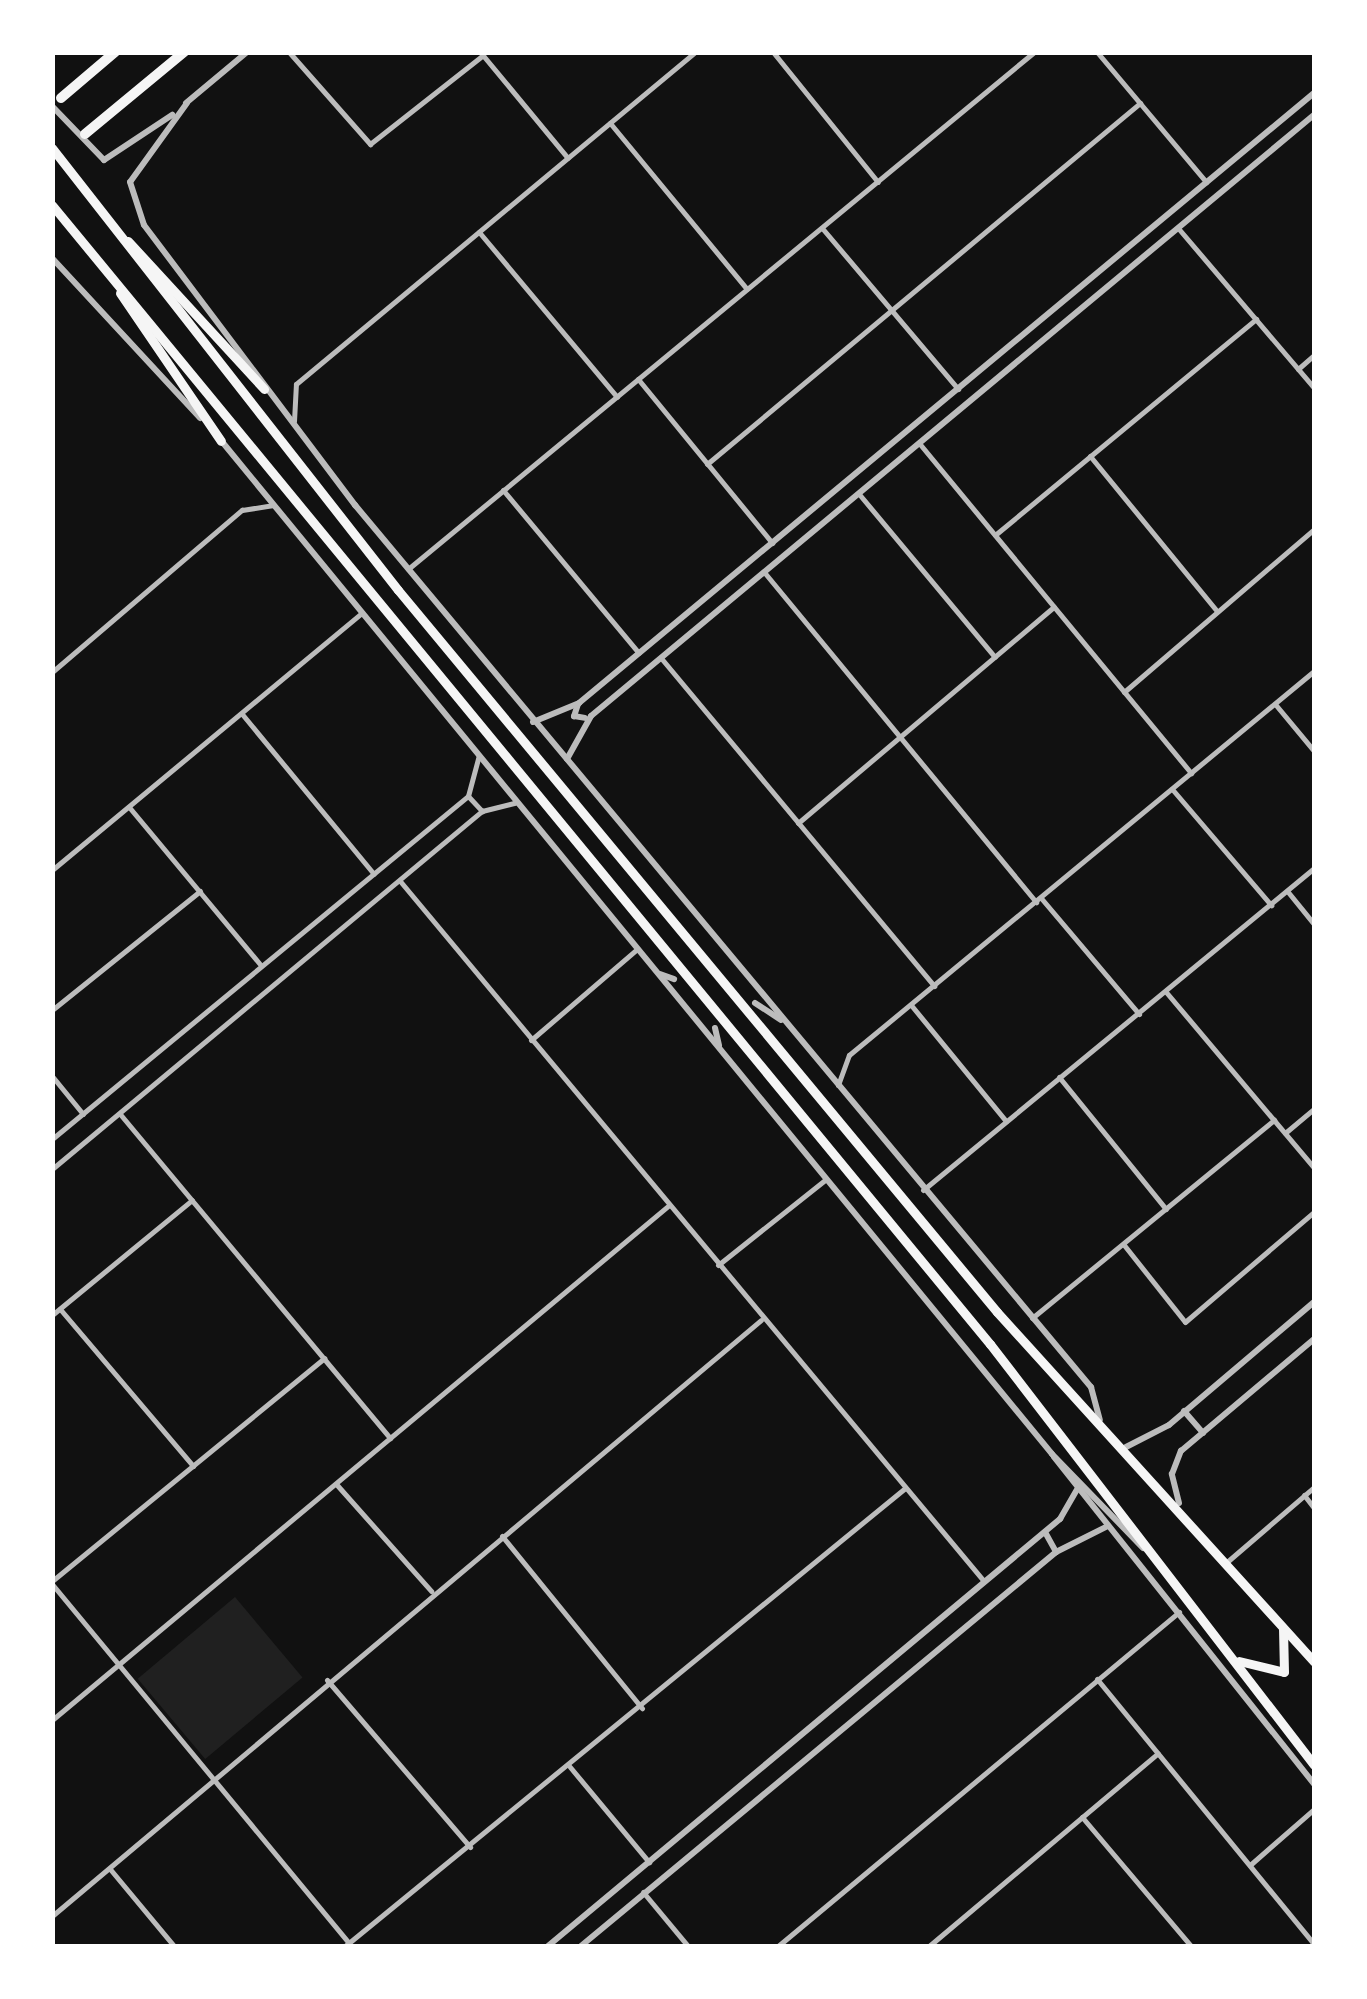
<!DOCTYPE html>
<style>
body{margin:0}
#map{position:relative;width:1367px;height:1999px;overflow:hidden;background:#111;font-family:"Crimson Pro",serif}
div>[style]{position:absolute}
.green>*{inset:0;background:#202020;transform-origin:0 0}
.minor>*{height:5px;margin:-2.5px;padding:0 2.5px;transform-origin:2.5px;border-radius:2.5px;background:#bcbcbc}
.tertiary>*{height:6px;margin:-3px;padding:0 3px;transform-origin:3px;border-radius:3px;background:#bcbcbc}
.primary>*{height:9px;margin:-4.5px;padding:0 4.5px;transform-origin:4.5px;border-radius:4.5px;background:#f5f5f5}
.motorway>*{height:10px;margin:-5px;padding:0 5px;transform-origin:5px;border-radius:5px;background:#f5f5f5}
span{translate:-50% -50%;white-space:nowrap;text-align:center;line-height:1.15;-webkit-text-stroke:10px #fff;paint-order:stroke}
.frame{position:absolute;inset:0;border:55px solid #fff;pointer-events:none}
</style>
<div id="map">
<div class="green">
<div style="left:235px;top:1597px;width:105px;height:127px;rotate:50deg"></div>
</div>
<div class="minor">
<div style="left:289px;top:52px;width:123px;rotate:48.6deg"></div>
<div style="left:370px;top:144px;width:144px;rotate:-38.2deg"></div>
<div style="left:773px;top:52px;width:167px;rotate:51.1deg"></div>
<div style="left:1097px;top:52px;width:170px;rotate:50deg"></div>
<div style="left:481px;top:53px;width:136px;rotate:50.4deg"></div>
<div style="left:610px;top:123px;width:215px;rotate:50.5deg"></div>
<div style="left:822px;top:228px;width:211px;rotate:49.8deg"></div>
<div style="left:1178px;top:228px;width:210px;rotate:49.6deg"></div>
<div style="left:479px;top:232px;width:215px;rotate:50.1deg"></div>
<div style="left:1298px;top:369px;width:21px;rotate:-41deg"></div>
<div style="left:638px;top:379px;width:212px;rotate:50.7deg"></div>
<div style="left:294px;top:421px;width:37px;rotate:-87deg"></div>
<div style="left:296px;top:384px;width:519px;rotate:-39.76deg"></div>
<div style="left:919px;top:443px;width:428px;rotate:50.5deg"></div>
<div style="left:1090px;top:456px;width:200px;rotate:50.7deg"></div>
<div style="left:707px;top:464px;width:564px;rotate:-39.82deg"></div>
<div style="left:503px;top:490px;width:212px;rotate:50.2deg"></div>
<div style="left:859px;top:494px;width:212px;rotate:50.2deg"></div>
<div style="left:995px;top:535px;width:339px;rotate:-39.6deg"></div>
<div style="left:408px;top:569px;width:812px;rotate:-39.55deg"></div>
<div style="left:764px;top:572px;width:428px;rotate:50.5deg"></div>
<div style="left:661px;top:658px;width:427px;rotate:50.2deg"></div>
<div style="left:52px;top:672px;width:250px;rotate:-40.5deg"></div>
<div style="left:242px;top:510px;width:32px;rotate:-9deg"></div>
<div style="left:1124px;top:692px;width:250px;rotate:-40.6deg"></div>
<div style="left:1275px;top:704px;width:61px;rotate:50.3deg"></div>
<div style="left:242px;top:714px;width:207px;rotate:50.5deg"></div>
<div style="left:1172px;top:789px;width:153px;rotate:49.5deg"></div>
<div style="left:468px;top:796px;width:21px;rotate:47deg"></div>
<div style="left:129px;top:807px;width:204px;rotate:50.2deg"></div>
<div style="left:798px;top:823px;width:335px;rotate:-40.2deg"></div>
<div style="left:52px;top:870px;width:403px;rotate:-39.7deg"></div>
<div style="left:400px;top:881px;width:910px;rotate:50.17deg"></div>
<div style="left:1288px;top:892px;width:41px;rotate:50.9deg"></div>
<div style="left:1041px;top:898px;width:152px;rotate:49.8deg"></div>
<div style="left:1166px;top:992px;width:230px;rotate:49.9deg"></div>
<div style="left:911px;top:1005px;width:150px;rotate:50.7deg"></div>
<div style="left:52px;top:1010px;width:190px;rotate:-38.8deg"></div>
<div style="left:531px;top:1040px;width:138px;rotate:-40.6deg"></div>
<div style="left:52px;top:1076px;width:49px;rotate:50.8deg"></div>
<div style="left:1059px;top:1077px;width:170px;rotate:51deg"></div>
<div style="left:838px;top:1085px;width:32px;rotate:-70deg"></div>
<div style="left:849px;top:1055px;width:603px;rotate:-39.55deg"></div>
<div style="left:120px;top:1114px;width:422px;rotate:50.2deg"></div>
<div style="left:1285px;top:1133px;width:38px;rotate:-40deg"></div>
<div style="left:52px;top:1139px;width:539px;rotate:-39.51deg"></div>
<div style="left:468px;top:796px;width:42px;rotate:-75deg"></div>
<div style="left:52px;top:1169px;width:560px;rotate:-39.78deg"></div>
<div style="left:482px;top:811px;width:34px;rotate:-14deg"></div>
<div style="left:923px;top:1190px;width:507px;rotate:-39.47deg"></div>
<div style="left:1124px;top:1245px;width:98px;rotate:51.6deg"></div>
<div style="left:1185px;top:1322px;width:170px;rotate:-40.5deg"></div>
<div style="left:718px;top:1265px;width:137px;rotate:-38.5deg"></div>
<div style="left:60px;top:1309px;width:206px;rotate:49.7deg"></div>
<div style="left:52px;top:1315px;width:181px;rotate:-39.4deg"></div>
<div style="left:1032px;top:1318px;width:313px;rotate:-39.3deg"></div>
<div style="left:337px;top:1485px;width:142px;rotate:48.4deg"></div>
<div style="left:1304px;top:1495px;width:16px;rotate:52deg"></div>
<div style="left:502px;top:1536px;width:222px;rotate:50.9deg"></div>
<div style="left:1228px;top:1561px;width:113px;rotate:-40.7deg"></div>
<div style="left:52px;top:1581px;width:352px;rotate:-39.3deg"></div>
<div style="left:52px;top:1584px;width:466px;rotate:50.4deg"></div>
<div style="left:1097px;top:1679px;width:343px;rotate:50.7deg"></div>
<div style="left:327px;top:1680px;width:220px;rotate:49.4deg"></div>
<div style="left:52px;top:1720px;width:802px;rotate:-39.84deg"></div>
<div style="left:570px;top:1767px;width:124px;rotate:50.3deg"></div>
<div style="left:1082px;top:1817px;width:169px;rotate:49.8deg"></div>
<div style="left:1250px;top:1865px;width:85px;rotate:-41.2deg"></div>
<div style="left:110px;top:1869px;width:100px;rotate:50.3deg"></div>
<div style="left:643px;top:1892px;width:70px;rotate:50.2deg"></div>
<div style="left:52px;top:1916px;width:926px;rotate:-40.05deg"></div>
<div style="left:345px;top:1946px;width:722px;rotate:-39.27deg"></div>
<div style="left:778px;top:1946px;width:522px;rotate:-39.79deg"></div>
<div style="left:929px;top:1946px;width:299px;rotate:-40.1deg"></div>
</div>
<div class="tertiary">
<div style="left:186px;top:103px;width:80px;rotate:-39.9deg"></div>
<div style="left:187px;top:103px;width:97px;rotate:125.8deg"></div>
<div style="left:130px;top:182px;width:45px;rotate:72deg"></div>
<div style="left:144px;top:225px;width:351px;rotate:53deg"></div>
<div style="left:355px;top:505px;width:1149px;rotate:50.16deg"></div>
<div style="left:1091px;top:1387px;width:34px;rotate:75deg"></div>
<div style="left:52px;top:106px;width:75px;rotate:46.1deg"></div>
<div style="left:104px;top:160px;width:82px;rotate:-33.5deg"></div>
<div style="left:52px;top:258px;width:218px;rotate:47.2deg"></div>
<div style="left:219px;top:438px;width:1314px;rotate:50.65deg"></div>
<div style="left:1052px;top:1454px;width:131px;rotate:45.9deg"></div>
<div style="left:578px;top:704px;width:13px;rotate:108deg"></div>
<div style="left:574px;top:716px;width:11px;rotate:10deg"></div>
<div style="left:533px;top:722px;width:50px;rotate:-22.4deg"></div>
<div style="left:579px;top:703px;width:955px;rotate:-39.69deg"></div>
<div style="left:567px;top:759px;width:49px;rotate:-60.8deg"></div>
<div style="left:591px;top:716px;width:940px;rotate:-39.74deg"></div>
<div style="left:660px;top:974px;width:15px;rotate:20deg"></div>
<div style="left:755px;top:1003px;width:31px;rotate:33deg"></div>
<div style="left:715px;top:1028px;width:18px;rotate:77deg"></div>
<div style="left:1184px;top:1411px;width:29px;rotate:49deg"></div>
<div style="left:1126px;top:1447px;width:48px;rotate:-27.1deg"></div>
<div style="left:1169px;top:1425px;width:190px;rotate:-40.3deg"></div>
<div style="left:1054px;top:1457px;width:418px;rotate:51.5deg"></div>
<div style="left:1179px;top:1503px;width:30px;rotate:-104deg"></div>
<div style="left:1172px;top:1474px;width:25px;rotate:-69deg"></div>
<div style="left:1181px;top:1451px;width:174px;rotate:-40.1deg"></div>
<div style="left:1045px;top:1532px;width:23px;rotate:61deg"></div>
<div style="left:548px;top:1946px;width:667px;rotate:-39.83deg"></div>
<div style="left:1060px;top:1519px;width:34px;rotate:-60deg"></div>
<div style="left:581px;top:1946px;width:617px;rotate:-39.67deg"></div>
<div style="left:1056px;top:1552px;width:56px;rotate:-26.6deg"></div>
</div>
<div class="primary">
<div style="left:52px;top:148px;width:561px;rotate:51.95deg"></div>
<div style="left:398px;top:590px;width:938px;rotate:50.32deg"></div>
<div style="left:997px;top:1312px;width:472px;rotate:47.8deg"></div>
<div style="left:52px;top:205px;width:1476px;rotate:50.53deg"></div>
<div style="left:990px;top:1344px;width:531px;rotate:52.42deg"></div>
<div style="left:128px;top:241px;width:201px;rotate:47.4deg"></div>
<div style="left:120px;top:293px;width:179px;rotate:55.7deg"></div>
<div style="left:1239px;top:1661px;width:46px;rotate:13.7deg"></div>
<div style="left:1284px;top:1672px;width:43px;rotate:-91.3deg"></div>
</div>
<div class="motorway">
<div style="left:61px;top:98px;width:71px;rotate:-40.4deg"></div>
<div style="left:85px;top:134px;width:129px;rotate:-39.6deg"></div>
</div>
<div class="frame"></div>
</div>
